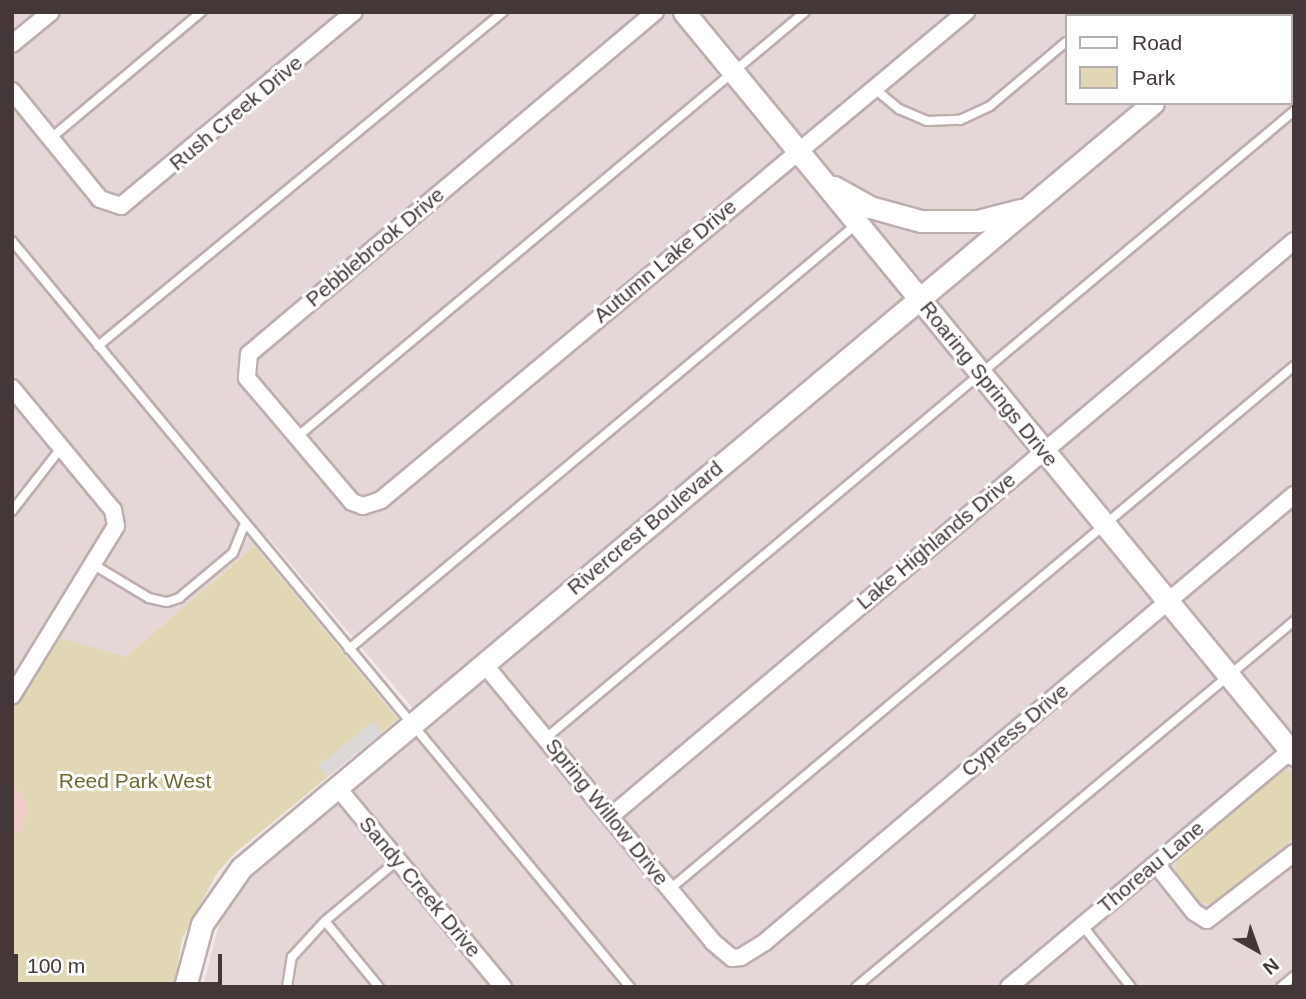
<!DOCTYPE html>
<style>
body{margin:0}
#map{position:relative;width:1306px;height:999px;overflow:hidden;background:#f1e8e8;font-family:Helvetica,sans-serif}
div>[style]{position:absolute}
.residential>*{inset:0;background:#e5d7d6}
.green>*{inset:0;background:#e1d7b5}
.sand>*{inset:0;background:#f1cdc8}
.parking>*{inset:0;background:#ddd8d8;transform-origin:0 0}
.roads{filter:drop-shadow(2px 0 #bfaeae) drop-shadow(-2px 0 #bfaeae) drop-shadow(0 2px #bfaeae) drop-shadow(0 -2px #bfaeae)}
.service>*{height:8px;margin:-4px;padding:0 4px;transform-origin:4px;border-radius:4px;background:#fff}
.minor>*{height:16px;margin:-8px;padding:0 8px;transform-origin:8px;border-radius:8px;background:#fff}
.tertiary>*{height:21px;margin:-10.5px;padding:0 10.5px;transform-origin:10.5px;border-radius:10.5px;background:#fff}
span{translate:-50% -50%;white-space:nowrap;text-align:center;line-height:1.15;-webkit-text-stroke:6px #fff;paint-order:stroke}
.street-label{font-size:21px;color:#443738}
.park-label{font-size:21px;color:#6e6b32}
.frame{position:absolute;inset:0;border:14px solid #443738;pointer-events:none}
.legend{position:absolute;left:1065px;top:14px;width:228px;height:91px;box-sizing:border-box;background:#fff;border:2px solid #b4afaf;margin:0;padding:9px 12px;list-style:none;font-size:21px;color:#443738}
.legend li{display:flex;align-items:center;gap:14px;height:35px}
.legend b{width:35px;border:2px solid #b4afaf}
.north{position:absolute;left:1222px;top:915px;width:70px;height:70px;-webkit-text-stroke:5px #fff;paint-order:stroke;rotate:140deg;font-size:19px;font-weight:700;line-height:28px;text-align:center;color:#443738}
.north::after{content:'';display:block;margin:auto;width:24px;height:32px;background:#443738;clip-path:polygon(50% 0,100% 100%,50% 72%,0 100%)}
.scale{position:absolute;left:14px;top:954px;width:208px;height:32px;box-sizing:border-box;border:4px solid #443738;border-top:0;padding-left:9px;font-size:21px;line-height:24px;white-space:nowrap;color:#443738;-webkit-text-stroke:5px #fff;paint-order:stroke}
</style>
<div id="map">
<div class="residential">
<div style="clip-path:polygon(evenodd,12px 12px,1294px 12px,1294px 987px,203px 987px,219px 924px,251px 874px,428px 726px,267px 536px,126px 657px,24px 698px,12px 712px,12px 12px,1066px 16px,1290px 16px,1290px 103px,1066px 103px,1066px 16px)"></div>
</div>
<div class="green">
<div style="clip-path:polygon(255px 546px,398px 719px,235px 853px,217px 873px,182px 939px,174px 987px,12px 987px,12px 712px,61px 638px,126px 657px)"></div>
<div style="clip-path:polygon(1294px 770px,1294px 838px,1213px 904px,1201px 903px,1176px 873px,1177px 857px,1282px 771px)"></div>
</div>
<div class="sand">
<div style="clip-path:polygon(12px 782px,28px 806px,24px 827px,12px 838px)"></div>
</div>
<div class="parking">
<div style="left:374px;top:721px;width:14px;height:71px;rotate:51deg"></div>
</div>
<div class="roads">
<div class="service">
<div style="left:1098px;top:16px;width:6px;rotate:-45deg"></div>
<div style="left:875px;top:89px;width:31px;rotate:40deg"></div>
<div style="left:899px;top:109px;width:30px;rotate:23deg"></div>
<div style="left:927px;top:121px;width:33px;rotate:-2deg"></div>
<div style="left:960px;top:120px;width:33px;rotate:-25deg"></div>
<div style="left:990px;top:106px;width:99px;rotate:-40.1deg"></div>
<div style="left:51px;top:138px;width:196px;rotate:-40deg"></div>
<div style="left:12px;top:241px;width:969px;rotate:50.36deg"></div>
<div style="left:98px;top:346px;width:525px;rotate:-39.51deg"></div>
<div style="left:297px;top:437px;width:662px;rotate:-39.92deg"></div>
<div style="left:12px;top:511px;width:80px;rotate:-52.1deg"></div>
<div style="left:94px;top:565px;width:64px;rotate:31deg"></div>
<div style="left:149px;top:598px;width:18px;rotate:13deg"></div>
<div style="left:167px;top:602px;width:13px;rotate:-18deg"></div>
<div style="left:179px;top:598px;width:70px;rotate:-39.8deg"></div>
<div style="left:233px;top:553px;width:31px;rotate:-68deg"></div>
<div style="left:349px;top:649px;width:662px;rotate:-39.92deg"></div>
<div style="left:546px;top:738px;width:976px;rotate:-39.97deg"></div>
<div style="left:670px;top:889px;width:814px;rotate:-39.97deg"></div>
<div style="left:1082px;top:925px;width:79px;rotate:51.7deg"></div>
<div style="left:287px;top:987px;width:30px;rotate:-81deg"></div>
<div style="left:292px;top:957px;width:49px;rotate:-47.5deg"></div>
<div style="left:379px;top:987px;width:85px;rotate:-129.3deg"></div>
<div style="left:325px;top:921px;width:95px;rotate:-39.9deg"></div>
<div style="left:856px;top:987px;width:571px;rotate:-39.88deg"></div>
<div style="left:1281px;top:987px;width:17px;rotate:-40deg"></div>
</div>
<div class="minor">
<div style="left:655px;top:12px;width:531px;rotate:139.89deg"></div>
<div style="left:249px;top:354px;width:24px;rotate:95deg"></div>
<div style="left:247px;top:378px;width:162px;rotate:49.7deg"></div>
<div style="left:352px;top:502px;width:12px;rotate:20deg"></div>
<div style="left:363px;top:506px;width:19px;rotate:-18deg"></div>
<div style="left:381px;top:500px;width:762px;rotate:-39.83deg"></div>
<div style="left:12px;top:44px;width:50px;rotate:-39.4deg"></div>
<div style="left:12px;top:91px;width:139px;rotate:50.8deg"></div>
<div style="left:100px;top:199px;width:22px;rotate:18deg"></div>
<div style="left:121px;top:206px;width:303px;rotate:-39.8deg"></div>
<div style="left:12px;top:388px;width:158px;rotate:50.4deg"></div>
<div style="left:113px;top:510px;width:16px;rotate:79deg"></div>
<div style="left:116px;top:526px;width:199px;rotate:121.5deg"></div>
<div style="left:484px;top:664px;width:360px;rotate:50.5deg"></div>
<div style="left:713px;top:942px;width:25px;rotate:40deg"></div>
<div style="left:732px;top:958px;width:9px;rotate:-6deg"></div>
<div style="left:741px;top:957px;width:28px;rotate:-32deg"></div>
<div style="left:765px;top:942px;width:693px;rotate:-40.2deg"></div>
<div style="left:337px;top:787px;width:260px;rotate:50.3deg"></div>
<div style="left:611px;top:816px;width:893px;rotate:-40.09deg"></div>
<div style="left:1156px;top:864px;width:61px;rotate:51.6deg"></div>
<div style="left:1194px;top:912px;width:15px;rotate:32deg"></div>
<div style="left:1207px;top:920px;width:110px;rotate:-37.6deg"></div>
<div style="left:1009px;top:987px;width:372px;rotate:-40deg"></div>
</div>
<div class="tertiary">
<div style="left:684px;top:12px;width:961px;rotate:50.61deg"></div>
<div style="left:1257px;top:16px;width:6px;rotate:-45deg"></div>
<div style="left:834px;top:187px;width:41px;rotate:29.1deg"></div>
<div style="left:870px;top:207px;width:53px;rotate:15.4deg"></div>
<div style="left:921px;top:221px;width:57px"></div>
<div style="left:978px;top:221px;width:43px;rotate:-14.7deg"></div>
<div style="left:185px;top:987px;width:65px;rotate:-74.9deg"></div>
<div style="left:202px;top:924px;width:68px;rotate:-55.1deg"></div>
<div style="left:241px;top:868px;width:1190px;rotate:-39.99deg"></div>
</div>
</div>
<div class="street-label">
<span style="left:236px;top:113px;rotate:-40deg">Rush Creek Drive</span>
<span style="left:375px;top:247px;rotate:-40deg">Pebblebrook Drive</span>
<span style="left:665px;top:261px;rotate:-40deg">Autumn Lake Drive</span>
<span style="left:989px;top:384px;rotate:51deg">Roaring Springs Drive</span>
<span style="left:645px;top:528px;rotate:-40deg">Rivercrest Boulevard</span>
<span style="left:936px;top:541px;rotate:-40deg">Lake Highlands Drive</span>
<span style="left:1015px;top:730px;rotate:-40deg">Cypress Drive</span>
<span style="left:607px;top:812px;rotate:51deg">Spring Willow Drive</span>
<span style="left:1151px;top:867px;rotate:-40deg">Thoreau Lane</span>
<span style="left:420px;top:887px;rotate:50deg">Sandy Creek Drive</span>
</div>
<div class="park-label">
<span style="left:135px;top:781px">Reed Park West</span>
</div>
<div class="frame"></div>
<ul class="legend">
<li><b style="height:9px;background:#fff"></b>Road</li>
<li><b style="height:19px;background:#e1d7b5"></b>Park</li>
</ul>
<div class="north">N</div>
<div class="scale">100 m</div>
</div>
